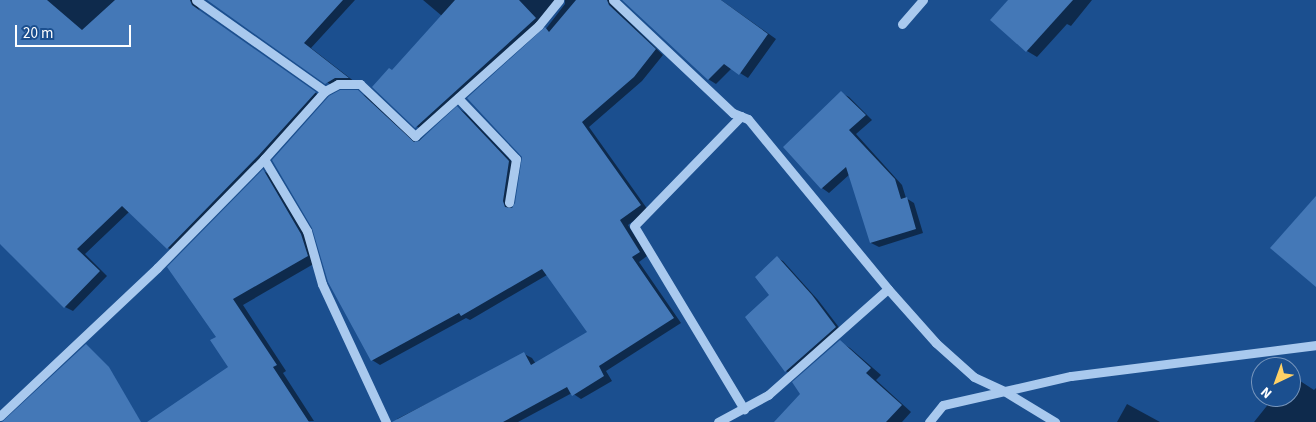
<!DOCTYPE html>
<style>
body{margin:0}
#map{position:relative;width:1316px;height:422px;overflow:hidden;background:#1b4f8f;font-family:"Source Sans 3",sans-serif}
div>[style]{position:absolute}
.shadow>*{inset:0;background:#0007}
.building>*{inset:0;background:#4478b7}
.minor>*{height:9px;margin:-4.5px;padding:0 4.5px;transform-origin:4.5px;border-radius:4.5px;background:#a9c9ee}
span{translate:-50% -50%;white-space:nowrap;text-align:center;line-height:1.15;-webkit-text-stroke:4px #1b4f8f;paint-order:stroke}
.north{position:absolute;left:1251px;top:357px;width:50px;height:50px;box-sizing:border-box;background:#1b4f8f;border:1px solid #7695bc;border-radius:50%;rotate:222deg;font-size:14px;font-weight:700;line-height:20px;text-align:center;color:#fff}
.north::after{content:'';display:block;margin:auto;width:18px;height:22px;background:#ffd166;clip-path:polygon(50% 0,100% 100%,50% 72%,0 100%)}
.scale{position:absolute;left:15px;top:25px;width:116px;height:22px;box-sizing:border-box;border:2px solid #fff;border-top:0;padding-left:6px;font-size:15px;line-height:18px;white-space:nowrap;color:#fff;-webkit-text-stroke:4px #1b4f8f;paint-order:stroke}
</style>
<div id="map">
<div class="shadow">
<div style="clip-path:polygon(0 0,200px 0,197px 5px,200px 11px,323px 98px,176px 252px,168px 248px,129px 212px,85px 254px,107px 276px,73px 311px,65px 307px,0 218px)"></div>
<div style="clip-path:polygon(209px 0,355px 0,311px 48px,355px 82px,334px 87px)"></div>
<div style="clip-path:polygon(423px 0,563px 0,424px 131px,416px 126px,392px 71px,442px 16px)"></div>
<div style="clip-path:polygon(565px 0,617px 0,617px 10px,663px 55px,642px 81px,589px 127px,648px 210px,628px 225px,647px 256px,639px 262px,681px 323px,606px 371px,612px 381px,581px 399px,572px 393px,518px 422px,398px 422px,397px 419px,524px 354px,532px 358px,536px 364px,589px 332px,547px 275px,470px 320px,466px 318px,380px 365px,372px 360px,357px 92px,366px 96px,416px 143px,458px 108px,466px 113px,517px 167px,511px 208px,515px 206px,545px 30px,565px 4px)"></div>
<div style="clip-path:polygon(624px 0,721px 0,776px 39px,748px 78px,732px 68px,716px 84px,708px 79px)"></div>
<div style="clip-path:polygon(1010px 0,1092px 0,1071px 26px,1067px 24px,1037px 57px,1027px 51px,992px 19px)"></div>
<div style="clip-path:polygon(841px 93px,849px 97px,872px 120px,856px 134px,902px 185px,906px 198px,914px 203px,923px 233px,879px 247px,871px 243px,850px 174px,829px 193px,822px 188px)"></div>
<div style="clip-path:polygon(263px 171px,273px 176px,311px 240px,317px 262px,243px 305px,286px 371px,283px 373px,314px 421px,166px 422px,230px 368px,217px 337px)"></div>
<div style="clip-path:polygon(777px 258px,783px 261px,818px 300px,841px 330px,791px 374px,786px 371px,771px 295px)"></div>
<div style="clip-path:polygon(840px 342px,850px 348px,881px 375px,876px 380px,911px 412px,902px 422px,789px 422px,802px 394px)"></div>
<div style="clip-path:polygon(1291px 375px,1314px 390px,1316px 388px,1316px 422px,1254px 422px,1274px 397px,1291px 397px)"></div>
<div style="clip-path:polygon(1127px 404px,1160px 422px,1117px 422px)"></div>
</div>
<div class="building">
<div style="clip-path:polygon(0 0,47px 0,82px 30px,115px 0,190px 0,192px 5px,316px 92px,259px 155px,167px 249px,122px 206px,77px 249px,100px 271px,64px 308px,0 244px)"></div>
<div style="clip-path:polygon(207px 0,343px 0,304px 43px,349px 78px,335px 78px,325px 84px)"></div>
<div style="clip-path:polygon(455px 0,519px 0,536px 18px,415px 128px,372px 87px,389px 68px,392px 70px)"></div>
<div style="clip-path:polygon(576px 0,607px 0,609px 5px,656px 49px,634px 77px,582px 122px,641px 205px,620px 220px,640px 252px,632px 257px,674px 318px,599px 366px,604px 376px,572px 396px,567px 387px,503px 422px,392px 422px,524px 352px,531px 365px,587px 332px,542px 269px,461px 316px,459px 313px,371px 361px,328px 282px,312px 228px,272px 160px,329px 96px,340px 90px,358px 90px,414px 142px,419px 141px,457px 106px,509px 161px,503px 201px,505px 207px,512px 208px,515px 203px,522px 157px,467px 98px,545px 27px,549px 32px)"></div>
<div style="clip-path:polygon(622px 0,721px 0,768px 34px,739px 75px,724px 64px,708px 80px)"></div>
<div style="clip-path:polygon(1008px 0,1073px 0,1026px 52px,990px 20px)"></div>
<div style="clip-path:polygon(841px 91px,866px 115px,849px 130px,895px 179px,901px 199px,907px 197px,916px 229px,870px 243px,846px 167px,821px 189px,783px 147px)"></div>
<div style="clip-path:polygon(263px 169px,301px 234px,308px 256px,233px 299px,277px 365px,273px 367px,309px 422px,147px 422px,228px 367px,210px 340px,216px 337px,167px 267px)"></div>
<div style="clip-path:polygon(1316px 196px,1316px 287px,1270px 248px)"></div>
<div style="clip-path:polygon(777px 256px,812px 295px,836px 327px,785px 372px,745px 317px,769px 295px,755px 277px)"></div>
<div style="clip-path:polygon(840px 340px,871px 368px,866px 373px,902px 405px,886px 422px,774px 422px,800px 394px,792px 382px)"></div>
<div style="clip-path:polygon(86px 344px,109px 367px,141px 422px,2px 422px)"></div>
</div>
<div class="minor">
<div style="left:196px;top:0;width:158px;rotate:35.2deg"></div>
<div style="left:325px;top:91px;width:91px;rotate:131.9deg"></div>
<div style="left:264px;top:159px;width:84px;rotate:59.2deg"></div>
<div style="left:307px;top:231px;width:55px;rotate:74.2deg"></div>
<div style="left:322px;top:284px;width:152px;rotate:65.1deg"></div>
<div style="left:613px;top:0;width:165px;rotate:43.3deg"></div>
<div style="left:733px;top:113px;width:16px;rotate:22deg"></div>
<div style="left:748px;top:119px;width:220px;rotate:50.5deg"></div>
<div style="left:888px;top:289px;width:72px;rotate:48.4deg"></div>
<div style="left:936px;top:343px;width:51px;rotate:41.8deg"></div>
<div style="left:974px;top:377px;width:33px;rotate:25deg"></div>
<div style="left:1004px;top:391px;width:60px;rotate:31.3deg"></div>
<div style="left:902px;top:24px;width:32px;rotate:-49deg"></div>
<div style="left:325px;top:91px;width:15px;rotate:-28deg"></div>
<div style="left:338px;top:84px;width:22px"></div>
<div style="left:360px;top:84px;width:76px;rotate:43.4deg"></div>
<div style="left:415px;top:136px;width:166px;rotate:-41.8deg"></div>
<div style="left:539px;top:25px;width:32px;rotate:-51deg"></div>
<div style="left:458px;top:98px;width:84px;rotate:46.4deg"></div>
<div style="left:516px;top:159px;width:44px;rotate:99.2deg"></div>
<div style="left:741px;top:116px;width:153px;rotate:134.2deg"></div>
<div style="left:634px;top:226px;width:214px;rotate:59deg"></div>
<div style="left:0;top:416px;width:216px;rotate:-43.3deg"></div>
<div style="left:157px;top:268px;width:153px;rotate:-45.5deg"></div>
<div style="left:718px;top:422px;width:57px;rotate:-28.4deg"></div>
<div style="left:768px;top:395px;width:160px;rotate:-41.5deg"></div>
<div style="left:929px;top:422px;width:22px;rotate:-51deg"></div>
<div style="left:943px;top:405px;width:131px;rotate:-12.8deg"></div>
<div style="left:1071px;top:376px;width:247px;rotate:-7.2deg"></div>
</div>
<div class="north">N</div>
<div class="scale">20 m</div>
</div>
